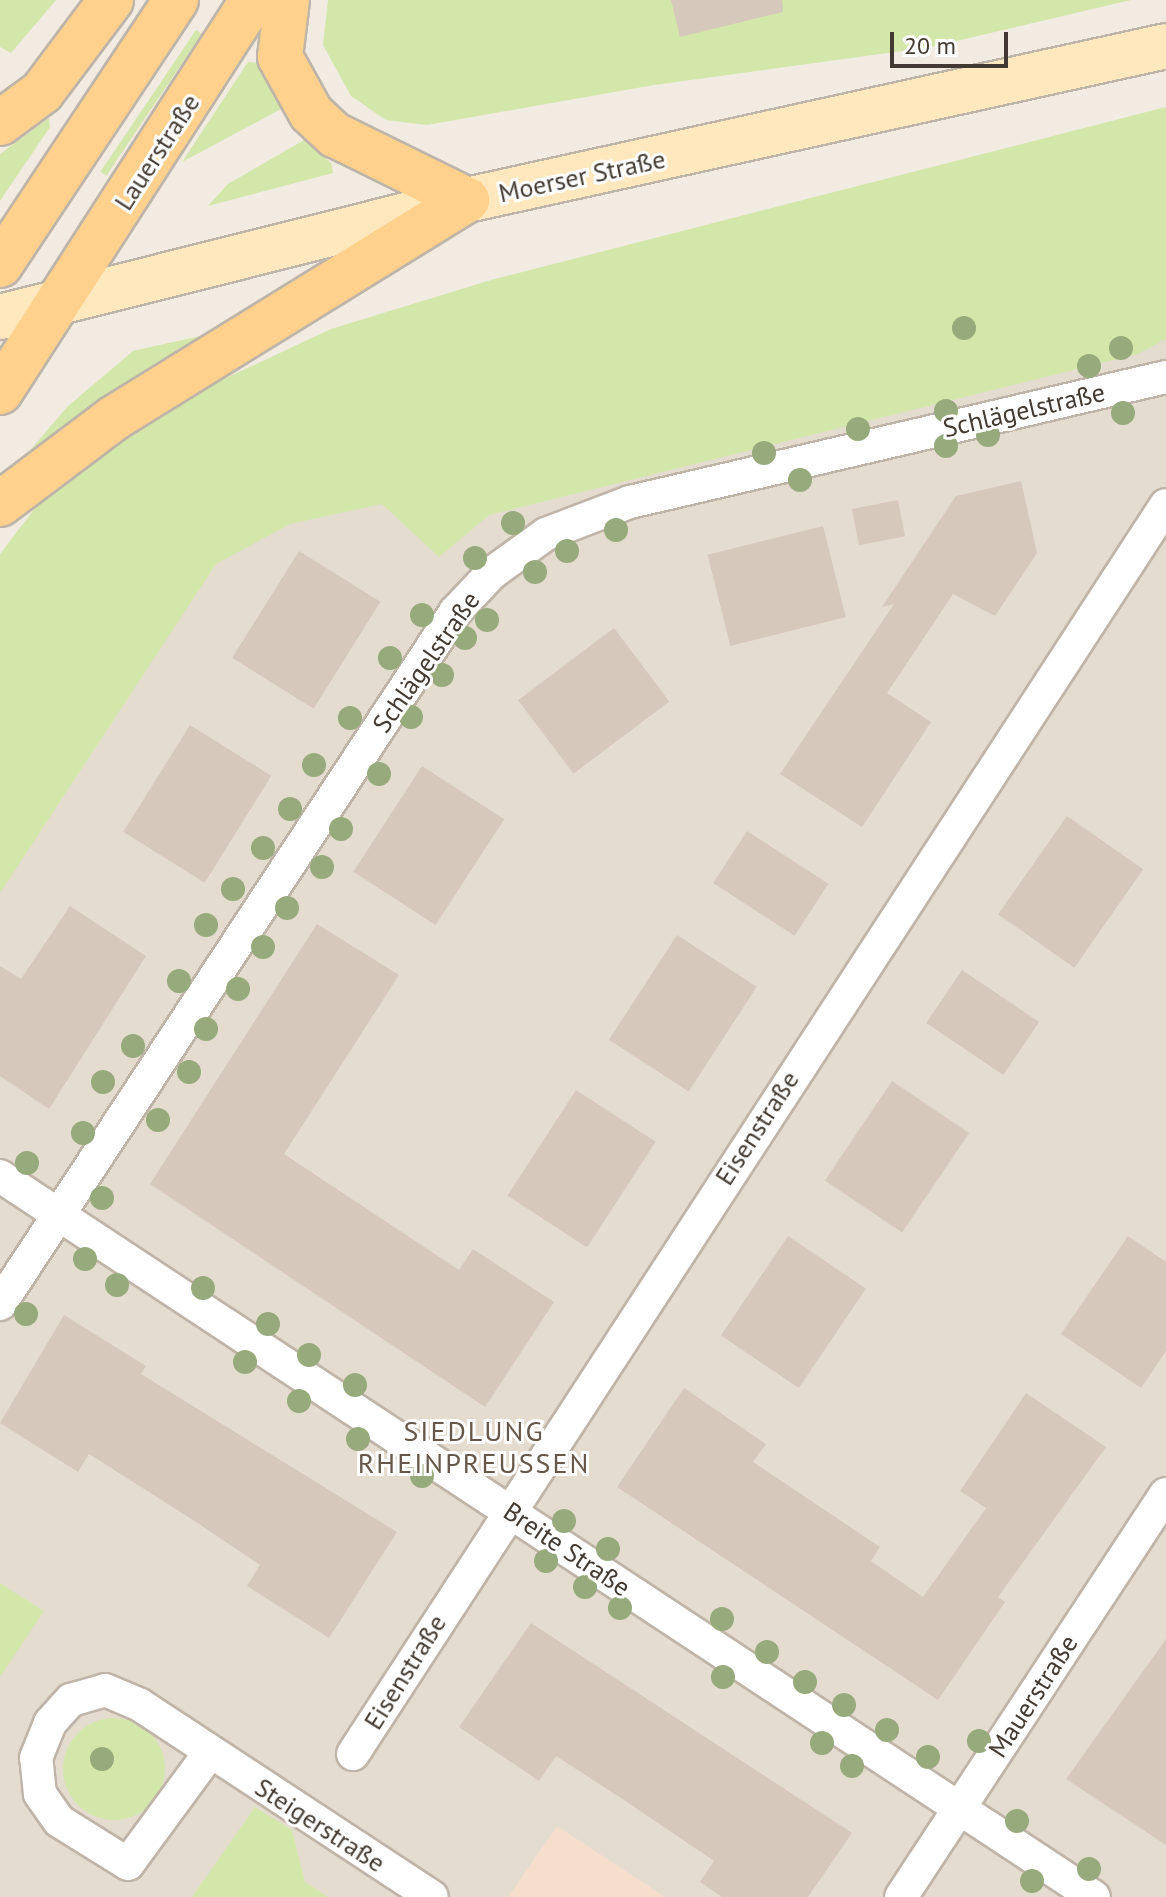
<!DOCTYPE html>
<meta charset="utf-8">
<style>
body{margin:0}
#map{position:relative;width:1166px;height:1897px;overflow:hidden;background:#f1ebe2;font-family:"PT Sans",sans-serif}
div>[style]{position:absolute}
.residential>*{inset:0;background:#e5dcd0}
.commercial>*{inset:0;background:#f5decb}
.green>*{inset:0;background:#d2e7a9;transform-origin:0 0}
.round{border-radius:50%}
.building>*{inset:0;background:#d6c8ba;transform-origin:0 0}
.roads{filter:drop-shadow(2px 0 #bfb4a8) drop-shadow(-2px 0 #bfb4a8) drop-shadow(0 2px #bfb4a8) drop-shadow(0 -2px #bfb4a8)}
.minor>*{height:32px;margin:-16px;padding:0 16px;transform-origin:16px;border-radius:16px;background:#fff}
.secondary>*{height:44px;margin:-22px;padding:0 22px;transform-origin:22px;border-radius:22px;background:#ffe8be}
.primary>*{height:44px;margin:-22px;padding:0 22px;transform-origin:22px;border-radius:22px;background:#ffd18d}
.trees>*{width:24px;height:24px;margin:-12px;border-radius:50%;background:#97aa7b}
span{translate:-50% -50%;white-space:nowrap;text-align:center;line-height:1.15;-webkit-text-stroke:6px #fff;paint-order:stroke}
.street-label{font-size:26px;color:#423a32}
.neighbourhood-label{font-size:28px;color:#65574a;letter-spacing:2px}
.scale{position:absolute;left:890px;top:32px;width:118px;height:36px;box-sizing:border-box;border:4px solid #423a32;border-top:0;padding-left:10px;font-size:24px;line-height:28px;white-space:nowrap;color:#423a32;-webkit-text-stroke:6px #fff;paint-order:stroke}
</style>
<div id="map">
<div class="residential">
<div style="clip-path:polygon(1166px 177px,1166px 1897px,0 1897px,0 578px)"></div>
</div>
<div class="commercial">
<div style="clip-path:polygon(557px 1826px,665px 1897px,508px 1897px)"></div>
</div>
<div class="green">
<div style="clip-path:polygon(0 0,56px 0,11px 53px,0 47px)"></div>
<div style="clip-path:polygon(328px 0,1131px 0,931px 47px,654px 85px,427px 125px,386px 120px,351px 96px,323px 45px)"></div>
<div style="left:196px;top:30px;width:7px;height:171px;rotate:34deg"></div>
<div style="clip-path:polygon(248px 62px,261px 63px,281px 109px,182px 162px)"></div>
<div style="clip-path:polygon(1166px 107px,1166px 339px,1138px 354px,489px 515px,439px 557px,382px 504px,290px 524px,216px 564px,0 893px,0 554px,48px 491px,168px 405px,331px 329px,491px 280px)"></div>
<div style="clip-path:polygon(49px 118px,50px 127px,0 201px,0 154px)"></div>
<div style="clip-path:polygon(304px 140px,331px 163px,333px 173px,208px 206px,228px 184px)"></div>
<div style="clip-path:polygon(200px 336px,196px 344px,119px 388px,27px 454px,67px 407px,133px 351px)"></div>
<div style="clip-path:polygon(0 1583px,44px 1611px,0 1677px)"></div>
<div class="round" style="left:63px;top:1718px;width:102px;height:102px"></div>
<div style="clip-path:polygon(255px 1807px,292px 1830px,305px 1882px,328px 1897px,192px 1897px)"></div>
</div>
<div class="building">
<div style="clip-path:polygon(671px 0,782px 0,783px 12px,680px 37px)"></div>
<div style="clip-path:polygon(1021px 481px,1037px 553px,995px 616px,953px 594px,887px 693px,931px 722px,862px 827px,780px 774px,894px 604px,882px 607px,956px 496px)"></div>
<div style="left:898px;top:500px;width:37px;height:47px;rotate:79deg"></div>
<div style="left:823px;top:526px;width:94px;height:119px;rotate:76deg"></div>
<div style="left:299px;top:551px;width:96px;height:126px;rotate:32deg"></div>
<div style="left:614px;top:628px;width:92px;height:120px;rotate:53deg"></div>
<div style="left:190px;top:725px;width:96px;height:126px;rotate:32deg"></div>
<div style="left:422px;top:766px;width:98px;height:126px;rotate:33deg"></div>
<div style="left:1067px;top:816px;width:93px;height:120px;rotate:35deg"></div>
<div style="left:747px;top:831px;width:97px;height:62px;rotate:33deg"></div>
<div style="clip-path:polygon(70px 906px,146px 956px,49px 1109px,0 1076px,0 966px,21px 979px)"></div>
<div style="clip-path:polygon(317px 924px,399px 975px,284px 1154px,459px 1270px,473px 1249px,554px 1302px,485px 1407px,150px 1184px)"></div>
<div style="left:677px;top:935px;width:95px;height:125px;rotate:33deg"></div>
<div style="left:962px;top:970px;width:93px;height:64px;rotate:34deg"></div>
<div style="left:892px;top:1081px;width:93px;height:120px;rotate:34deg"></div>
<div style="left:576px;top:1090px;width:95px;height:126px;rotate:33deg"></div>
<div style="left:788px;top:1236px;width:94px;height:120px;rotate:34deg"></div>
<div style="clip-path:polygon(1128px 1236px,1166px 1262px,1166px 1351px,1141px 1388px,1061px 1334px)"></div>
<div style="clip-path:polygon(64px 1315px,146px 1366px,141px 1374px,397px 1532px,329px 1638px,247px 1586px,260px 1565px,193px 1520px,89px 1454px,78px 1472px,0 1423px)"></div>
<div style="clip-path:polygon(684px 1388px,766px 1444px,753px 1462px,880px 1547px,871px 1561px,923px 1597px,986px 1508px,960px 1491px,1026px 1393px,1106px 1447px,998px 1597px,1005px 1602px,938px 1700px,617px 1487px)"></div>
<div style="clip-path:polygon(531px 1623px,852px 1833px,808px 1897px,722px 1897px,700px 1882px,714px 1861px,624px 1800px,556px 1756px,539px 1781px,459px 1727px)"></div>
<div style="clip-path:polygon(1166px 1639px,1166px 1845px,1066px 1779px)"></div>
</div>
<div class="roads">
<div class="minor">
<div style="left:0;top:1176px;width:1310px;rotate:33.39deg"></div>
<div style="left:0;top:1304px;width:828px;rotate:-56.67deg"></div>
<div style="left:455px;top:612px;width:54px;rotate:-46.5deg"></div>
<div style="left:492px;top:573px;width:67px;rotate:-35.8deg"></div>
<div style="left:546px;top:534px;width:90px;rotate:-20.9deg"></div>
<div style="left:630px;top:502px;width:550px;rotate:-13.13deg"></div>
<div style="left:353px;top:1754px;width:1490px;rotate:-56.94deg"></div>
<div style="left:208px;top:1755px;width:135px;rotate:126.3deg"></div>
<div style="left:128px;top:1864px;width:81px;rotate:-148.1deg"></div>
<div style="left:59px;top:1821px;width:33px;rotate:-125deg"></div>
<div style="left:40px;top:1794px;width:36px;rotate:-96deg"></div>
<div style="left:36px;top:1758px;width:38px;rotate:-68deg"></div>
<div style="left:50px;top:1723px;width:31px;rotate:-48deg"></div>
<div style="left:71px;top:1700px;width:35px;rotate:-16deg"></div>
<div style="left:105px;top:1690px;width:38px;rotate:23deg"></div>
<div style="left:140px;top:1705px;width:349px;rotate:33.3deg"></div>
<div style="left:901px;top:1897px;width:482px;rotate:-56.7deg"></div>
</div>
<div class="secondary">
<div style="left:0;top:317px;width:481px;rotate:-14.1deg"></div>
<div style="left:467px;top:200px;width:716px;rotate:-12.42deg"></div>
</div>
<div class="primary">
<div style="left:287px;top:0;width:57px;rotate:97deg"></div>
<div style="left:280px;top:57px;width:64px;rotate:61deg"></div>
<div style="left:311px;top:113px;width:33px;rotate:43deg"></div>
<div style="left:335px;top:135px;width:147px;rotate:26.2deg"></div>
<div style="left:0;top:123px;width:52px;rotate:-36.4deg"></div>
<div style="left:42px;top:92px;width:115px;rotate:-53.1deg"></div>
<div style="left:0;top:265px;width:318px;rotate:-56.4deg"></div>
<div style="left:0;top:392px;width:467px;rotate:-57.2deg"></div>
<div style="left:0;top:504px;width:143px;rotate:-37deg"></div>
<div style="left:114px;top:418px;width:415px;rotate:-31.7deg"></div>
</div>
</div>
<div class="trees">
<div style="left:964px;top:328px"></div>
<div style="left:1121px;top:348px"></div>
<div style="left:1089px;top:366px"></div>
<div style="left:946px;top:411px"></div>
<div style="left:1123px;top:413px"></div>
<div style="left:858px;top:429px"></div>
<div style="left:988px;top:435px"></div>
<div style="left:946px;top:446px"></div>
<div style="left:764px;top:453px"></div>
<div style="left:800px;top:480px"></div>
<div style="left:513px;top:523px"></div>
<div style="left:616px;top:530px"></div>
<div style="left:567px;top:551px"></div>
<div style="left:475px;top:558px"></div>
<div style="left:535px;top:572px"></div>
<div style="left:422px;top:615px"></div>
<div style="left:487px;top:620px"></div>
<div style="left:465px;top:638px"></div>
<div style="left:390px;top:658px"></div>
<div style="left:442px;top:675px"></div>
<div style="left:411px;top:717px"></div>
<div style="left:350px;top:718px"></div>
<div style="left:314px;top:765px"></div>
<div style="left:379px;top:774px"></div>
<div style="left:290px;top:809px"></div>
<div style="left:341px;top:829px"></div>
<div style="left:263px;top:848px"></div>
<div style="left:322px;top:867px"></div>
<div style="left:233px;top:889px"></div>
<div style="left:287px;top:908px"></div>
<div style="left:206px;top:925px"></div>
<div style="left:263px;top:947px"></div>
<div style="left:179px;top:981px"></div>
<div style="left:238px;top:989px"></div>
<div style="left:206px;top:1029px"></div>
<div style="left:133px;top:1046px"></div>
<div style="left:189px;top:1072px"></div>
<div style="left:103px;top:1082px"></div>
<div style="left:158px;top:1120px"></div>
<div style="left:83px;top:1133px"></div>
<div style="left:27px;top:1163px"></div>
<div style="left:102px;top:1198px"></div>
<div style="left:85px;top:1259px"></div>
<div style="left:117px;top:1285px"></div>
<div style="left:203px;top:1288px"></div>
<div style="left:26px;top:1314px"></div>
<div style="left:268px;top:1324px"></div>
<div style="left:309px;top:1355px"></div>
<div style="left:245px;top:1362px"></div>
<div style="left:355px;top:1385px"></div>
<div style="left:299px;top:1401px"></div>
<div style="left:358px;top:1439px"></div>
<div style="left:422px;top:1476px"></div>
<div style="left:564px;top:1521px"></div>
<div style="left:608px;top:1549px"></div>
<div style="left:546px;top:1561px"></div>
<div style="left:585px;top:1587px"></div>
<div style="left:620px;top:1608px"></div>
<div style="left:722px;top:1619px"></div>
<div style="left:767px;top:1652px"></div>
<div style="left:723px;top:1677px"></div>
<div style="left:805px;top:1682px"></div>
<div style="left:844px;top:1705px"></div>
<div style="left:887px;top:1730px"></div>
<div style="left:979px;top:1741px"></div>
<div style="left:822px;top:1743px"></div>
<div style="left:928px;top:1757px"></div>
<div style="left:102px;top:1759px"></div>
<div style="left:852px;top:1766px"></div>
<div style="left:1017px;top:1821px"></div>
<div style="left:1089px;top:1869px"></div>
<div style="left:1032px;top:1881px"></div>
</div>
<div class="street-label">
<span style="left:157px;top:152px;rotate:-57deg">Lauerstraße</span>
<span style="left:582px;top:176px;rotate:-12deg">Moerser Straße</span>
<span style="left:1024px;top:410px;rotate:-13deg">Schlägelstraße</span>
<span style="left:426px;top:662px;rotate:-55deg">Schlägelstraße</span>
<span style="left:757px;top:1128px;rotate:-57deg">Eisenstraße</span>
<span style="left:567px;top:1549px;rotate:34deg">Breite Straße</span>
<span style="left:405px;top:1672px;rotate:-58deg">Eisenstraße</span>
<span style="left:1033px;top:1696px;rotate:-57deg">Mauerstraße</span>
<span style="left:320px;top:1825px;rotate:33deg">Steigerstraße</span>
</div>
<div class="neighbourhood-label">
<span style="left:474px;top:1447px">SIEDLUNG<br>RHEINPREUSSEN</span>
</div>
<div class="scale">20 m</div>
</div>
